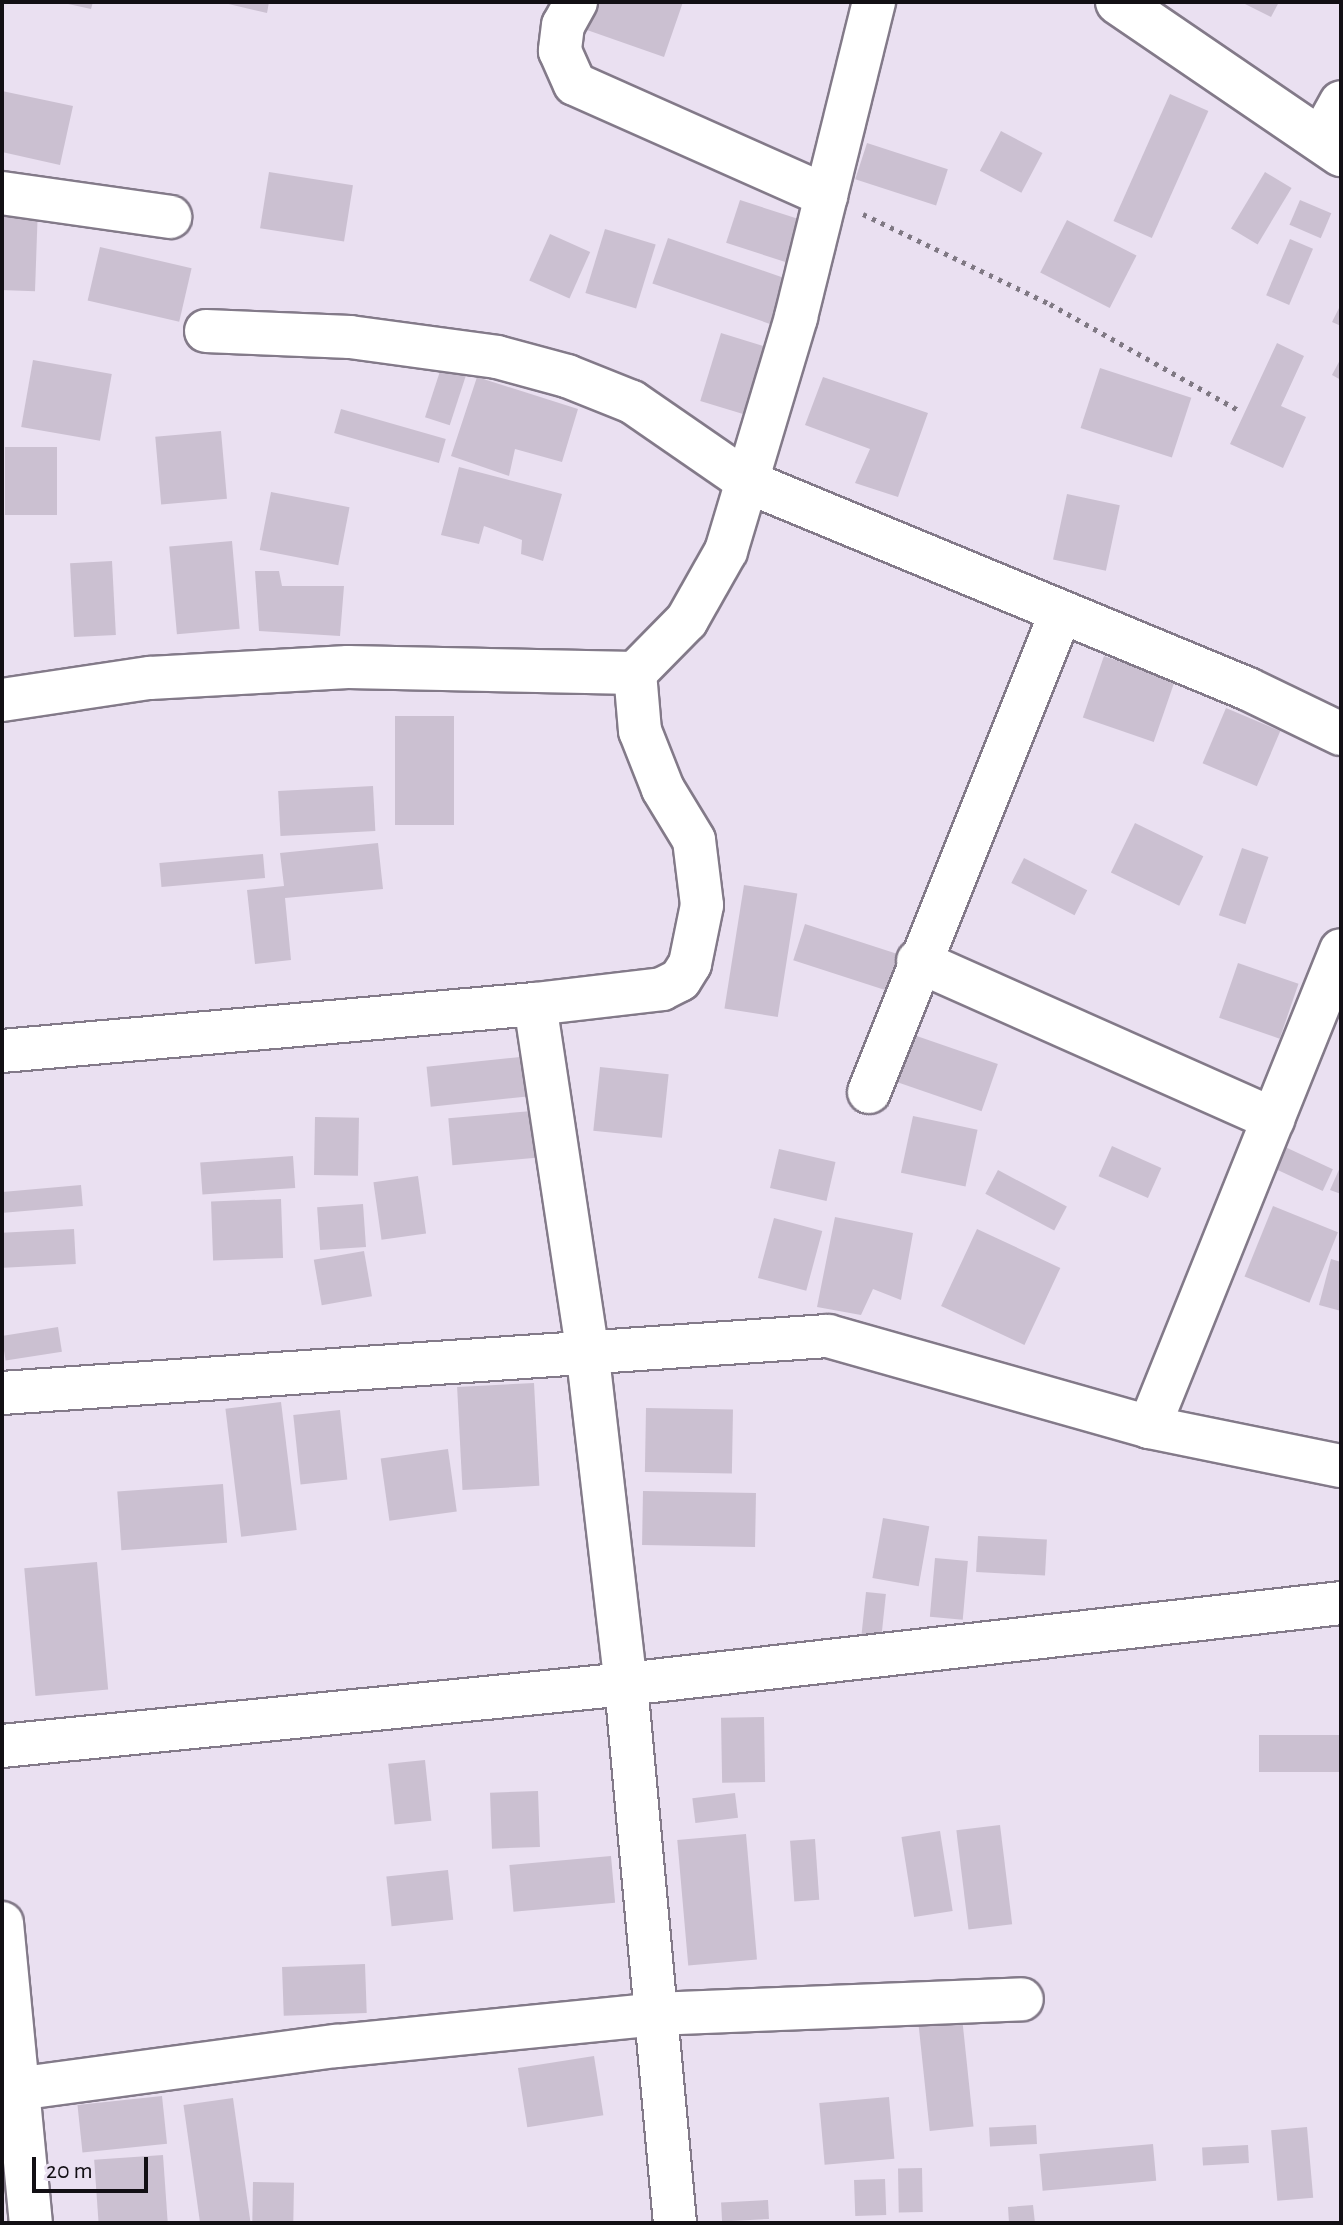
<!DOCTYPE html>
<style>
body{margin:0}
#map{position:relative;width:1343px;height:2225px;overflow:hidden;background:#eae0f1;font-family:"Alegreya Sans",sans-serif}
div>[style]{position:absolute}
.building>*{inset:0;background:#cbc0d1;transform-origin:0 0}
.path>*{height:5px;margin-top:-2.5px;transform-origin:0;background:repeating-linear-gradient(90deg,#7f7883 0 4px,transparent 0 10px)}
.roads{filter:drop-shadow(2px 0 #837a89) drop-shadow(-2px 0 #837a89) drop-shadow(0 2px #837a89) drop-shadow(0 -2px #837a89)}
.street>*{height:42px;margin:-21px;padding:0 21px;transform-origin:21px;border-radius:21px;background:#fff}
.secondary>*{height:44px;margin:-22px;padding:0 22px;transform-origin:22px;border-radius:22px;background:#fff}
span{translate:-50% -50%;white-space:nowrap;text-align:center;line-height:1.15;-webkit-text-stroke:6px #eae0f1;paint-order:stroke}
.frame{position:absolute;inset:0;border:4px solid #120f14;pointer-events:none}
.scale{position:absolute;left:32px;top:2157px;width:116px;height:36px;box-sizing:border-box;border:4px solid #120f14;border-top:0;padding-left:10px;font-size:24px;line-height:28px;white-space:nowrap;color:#120f14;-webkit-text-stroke:6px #eae0f1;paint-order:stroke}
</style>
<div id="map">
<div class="building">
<div style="clip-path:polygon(59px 2px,93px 2px,91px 9px)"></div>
<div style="clip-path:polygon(220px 2px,269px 2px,267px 13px)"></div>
<div style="clip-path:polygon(597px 2px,683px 2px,664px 57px,587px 30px)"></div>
<div style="clip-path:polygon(1241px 2px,1279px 2px,1271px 17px)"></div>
<div style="clip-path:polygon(2px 91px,73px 106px,60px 165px,2px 152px)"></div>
<div style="left:1170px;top:94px;width:42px;height:139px;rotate:24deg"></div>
<div style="left:1001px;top:131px;width:47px;height:45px;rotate:28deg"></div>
<div style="left:867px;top:143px;width:85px;height:38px;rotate:18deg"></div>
<div style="left:269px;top:172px;width:85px;height:57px;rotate:9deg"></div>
<div style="left:1265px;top:172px;width:31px;height:66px;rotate:31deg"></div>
<div style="left:740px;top:200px;width:73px;height:45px;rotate:18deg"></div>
<div style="left:1300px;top:200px;width:34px;height:27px;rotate:23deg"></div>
<div style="left:2px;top:205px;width:36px;height:85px;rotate:2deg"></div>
<div style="left:1067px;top:220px;width:78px;height:59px;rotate:27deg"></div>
<div style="left:605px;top:229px;width:53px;height:67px;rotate:17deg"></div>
<div style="left:550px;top:234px;width:44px;height:51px;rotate:24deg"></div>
<div style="left:668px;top:238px;width:129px;height:48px;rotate:19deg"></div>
<div style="left:1290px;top:239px;width:25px;height:61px;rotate:23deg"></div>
<div style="left:100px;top:247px;width:94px;height:55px;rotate:13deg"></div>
<div style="clip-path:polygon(1341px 304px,1341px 326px,1332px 322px)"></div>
<div style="left:721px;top:333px;width:49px;height:71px;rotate:17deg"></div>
<div style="clip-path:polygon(1277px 343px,1304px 356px,1281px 406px,1306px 417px,1283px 468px,1230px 444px)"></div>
<div style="clip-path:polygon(1341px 358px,1341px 380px,1332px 375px)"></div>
<div style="left:33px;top:360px;width:80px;height:68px;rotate:10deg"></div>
<div style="left:442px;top:365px;width:26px;height:55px;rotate:18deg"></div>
<div style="left:1100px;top:368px;width:96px;height:63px;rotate:18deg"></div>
<div style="clip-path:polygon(477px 377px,578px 409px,562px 462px,515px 449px,509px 476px,451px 456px)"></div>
<div style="clip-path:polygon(823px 377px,928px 413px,898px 497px,855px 483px,870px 449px,805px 425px)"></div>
<div style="left:341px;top:409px;width:109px;height:25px;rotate:16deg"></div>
<div style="left:221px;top:431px;width:68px;height:66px;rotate:85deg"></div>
<div style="left:5px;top:447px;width:52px;height:68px"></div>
<div style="clip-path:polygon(459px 467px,562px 494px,543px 561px,521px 554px,522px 540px,484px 526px,479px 544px,441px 535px)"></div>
<div style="left:271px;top:492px;width:80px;height:59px;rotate:11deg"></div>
<div style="left:1067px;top:494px;width:54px;height:67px;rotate:12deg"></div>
<div style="left:232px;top:541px;width:88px;height:63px;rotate:85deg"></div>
<div style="left:112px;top:561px;width:74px;height:42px;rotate:87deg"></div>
<div style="clip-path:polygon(255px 571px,279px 571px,282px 586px,344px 586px,340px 636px,259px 631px)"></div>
<div style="left:1104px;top:656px;width:75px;height:65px;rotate:19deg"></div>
<div style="left:1226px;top:708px;width:59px;height:60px;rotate:23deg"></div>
<div style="left:395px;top:716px;width:59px;height:109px"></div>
<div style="left:373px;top:786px;width:45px;height:95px;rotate:87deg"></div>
<div style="left:1135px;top:823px;width:76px;height:55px;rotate:26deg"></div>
<div style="clip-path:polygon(378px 843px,383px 889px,285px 898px,291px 960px,255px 964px,247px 890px,284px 886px,280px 853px)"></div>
<div style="left:1242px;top:848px;width:28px;height:71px;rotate:19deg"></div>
<div style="left:263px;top:854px;width:24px;height:104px;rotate:85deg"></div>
<div style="left:1024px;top:858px;width:71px;height:28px;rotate:27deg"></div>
<div style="left:744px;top:885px;width:54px;height:125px;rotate:9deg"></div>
<div style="left:805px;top:924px;width:103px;height:38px;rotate:18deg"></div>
<div style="left:1238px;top:963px;width:64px;height:58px;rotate:19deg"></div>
<div style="left:908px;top:1033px;width:95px;height:50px;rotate:19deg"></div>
<div style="left:530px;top:1056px;width:40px;height:104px;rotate:84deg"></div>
<div style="left:600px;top:1067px;width:69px;height:64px;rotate:6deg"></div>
<div style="left:532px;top:1111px;width:47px;height:84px;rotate:85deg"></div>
<div style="left:913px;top:1116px;width:66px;height:58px;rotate:12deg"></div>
<div style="left:315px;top:1117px;width:44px;height:58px;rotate:1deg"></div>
<div style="left:1112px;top:1146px;width:54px;height:33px;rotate:24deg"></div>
<div style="left:1283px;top:1146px;width:55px;height:24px;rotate:25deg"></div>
<div style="left:779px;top:1149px;width:58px;height:40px;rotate:13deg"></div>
<div style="left:293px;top:1156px;width:32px;height:93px;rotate:86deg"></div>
<div style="clip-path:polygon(1341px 1165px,1341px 1194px,1330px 1190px)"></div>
<div style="left:998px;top:1170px;width:78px;height:27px;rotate:28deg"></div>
<div style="left:418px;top:1176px;width:58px;height:45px;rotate:82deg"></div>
<div style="left:81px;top:1185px;width:21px;height:79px;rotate:85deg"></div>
<div style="left:281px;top:1199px;width:59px;height:70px;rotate:88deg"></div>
<div style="left:363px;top:1204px;width:43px;height:46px;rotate:86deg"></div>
<div style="left:1273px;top:1206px;width:70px;height:76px;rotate:22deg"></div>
<div style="clip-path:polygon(835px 1217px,913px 1233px,901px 1300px,873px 1289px,861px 1315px,817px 1307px)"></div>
<div style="left:774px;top:1218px;width:50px;height:62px;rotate:15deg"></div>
<div style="left:74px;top:1229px;width:35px;height:72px;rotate:87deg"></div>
<div style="left:977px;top:1229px;width:92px;height:85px;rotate:25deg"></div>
<div style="left:364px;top:1251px;width:46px;height:51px;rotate:80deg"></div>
<div style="clip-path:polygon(1331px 1259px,1341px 1262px,1341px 1311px,1319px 1305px)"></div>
<div style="left:58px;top:1327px;width:25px;height:57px;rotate:81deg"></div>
<div style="left:534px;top:1383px;width:103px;height:77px;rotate:87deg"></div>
<div style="left:281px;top:1402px;width:129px;height:56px;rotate:83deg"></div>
<div style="left:646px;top:1408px;width:87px;height:64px;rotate:1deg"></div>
<div style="left:340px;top:1410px;width:70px;height:47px;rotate:84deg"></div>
<div style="left:448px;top:1449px;width:63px;height:68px;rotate:82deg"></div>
<div style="left:223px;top:1484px;width:59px;height:106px;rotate:86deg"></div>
<div style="left:643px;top:1491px;width:113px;height:54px;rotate:1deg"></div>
<div style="left:883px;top:1518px;width:47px;height:61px;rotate:10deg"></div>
<div style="left:978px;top:1536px;width:69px;height:36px;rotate:3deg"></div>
<div style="left:935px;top:1558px;width:33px;height:59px;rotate:5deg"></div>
<div style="left:97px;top:1562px;width:128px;height:73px;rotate:85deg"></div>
<div style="left:866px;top:1592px;width:20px;height:42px;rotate:6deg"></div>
<div style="left:764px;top:1717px;width:65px;height:43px;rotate:89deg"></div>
<div style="left:1341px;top:1735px;width:37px;height:82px;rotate:90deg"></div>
<div style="left:425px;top:1760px;width:61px;height:37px;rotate:84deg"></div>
<div style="left:538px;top:1791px;width:56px;height:48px;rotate:88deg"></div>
<div style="left:735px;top:1793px;width:25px;height:43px;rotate:83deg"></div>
<div style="left:1000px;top:1825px;width:100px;height:44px;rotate:83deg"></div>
<div style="left:940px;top:1831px;width:81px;height:39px;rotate:81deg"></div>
<div style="left:746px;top:1834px;width:126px;height:69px;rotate:85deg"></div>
<div style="left:815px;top:1839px;width:61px;height:25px;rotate:86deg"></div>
<div style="left:611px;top:1856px;width:47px;height:102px;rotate:85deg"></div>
<div style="left:448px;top:1870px;width:50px;height:62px;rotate:84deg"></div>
<div style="left:365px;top:1964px;width:49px;height:83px;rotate:88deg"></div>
<div style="left:962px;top:2017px;width:110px;height:44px;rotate:84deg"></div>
<div style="left:594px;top:2056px;width:60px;height:77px;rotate:81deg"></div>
<div style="left:162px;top:2096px;width:48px;height:85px;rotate:84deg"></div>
<div style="left:889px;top:2097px;width:62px;height:70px;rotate:85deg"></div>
<div style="left:233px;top:2098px;width:126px;height:50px;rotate:82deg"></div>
<div style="left:1036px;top:2125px;width:19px;height:47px;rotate:87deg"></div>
<div style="left:1307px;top:2127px;width:71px;height:36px;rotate:85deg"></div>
<div style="left:1153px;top:2144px;width:37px;height:114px;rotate:85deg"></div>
<div style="left:1248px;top:2145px;width:18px;height:46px;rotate:87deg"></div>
<div style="left:163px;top:2155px;width:68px;height:69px;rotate:86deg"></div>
<div style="left:922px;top:2168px;width:44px;height:24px;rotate:89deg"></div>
<div style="left:885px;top:2179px;width:36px;height:31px;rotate:88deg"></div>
<div style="left:253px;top:2182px;width:41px;height:41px;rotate:1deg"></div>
<div style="left:768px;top:2200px;width:19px;height:47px;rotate:87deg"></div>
<div style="clip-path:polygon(1033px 2205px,1035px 2223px,1009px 2223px,1008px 2207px)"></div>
</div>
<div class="path">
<div style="left:863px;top:214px;width:208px;rotate:25.7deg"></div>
<div style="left:1050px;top:304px;width:218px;rotate:29.4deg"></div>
</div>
<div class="roads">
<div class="street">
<div style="left:576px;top:2px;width:26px;rotate:119deg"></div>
<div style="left:563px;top:25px;width:26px;rotate:97deg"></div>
<div style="left:560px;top:51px;width:36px;rotate:66deg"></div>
<div style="left:575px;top:84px;width:275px;rotate:24deg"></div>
<div style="left:1320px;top:140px;width:43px;rotate:-61.1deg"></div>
<div style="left:2px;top:193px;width:170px;rotate:8.1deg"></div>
<div style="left:206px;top:331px;width:144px;rotate:2.4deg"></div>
<div style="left:350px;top:337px;width:148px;rotate:7.7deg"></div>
<div style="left:497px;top:357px;width:73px;rotate:15.2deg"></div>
<div style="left:567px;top:376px;width:70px;rotate:21.8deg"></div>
<div style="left:632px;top:402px;width:141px;rotate:34.6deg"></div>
<div style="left:748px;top:482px;width:541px;rotate:22.49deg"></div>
<div style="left:1248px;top:689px;width:103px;rotate:25.8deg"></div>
<div style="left:2px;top:700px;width:150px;rotate:-8.5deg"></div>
<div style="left:150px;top:678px;width:198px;rotate:-3.2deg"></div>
<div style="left:348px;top:667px;width:287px;rotate:1.2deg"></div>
<div style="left:918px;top:961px;width:389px;rotate:24deg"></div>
<div style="left:535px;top:1004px;width:349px;rotate:81.4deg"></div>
<div style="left:587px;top:1349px;width:337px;rotate:83.4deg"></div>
<div style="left:626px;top:1684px;width:541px;rotate:84.81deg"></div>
<div style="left:2px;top:1051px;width:535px;rotate:-5.04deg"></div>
<div style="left:535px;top:1004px;width:128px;rotate:-6.7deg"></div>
<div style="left:662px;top:989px;width:20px;rotate:-27deg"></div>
<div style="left:680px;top:980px;width:19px;rotate:-58deg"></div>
<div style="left:690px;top:964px;width:60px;rotate:-78.5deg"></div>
<div style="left:702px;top:905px;width:65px;rotate:-97deg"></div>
<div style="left:694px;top:840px;width:60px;rotate:-121.3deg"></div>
<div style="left:663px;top:789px;width:62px;rotate:-111.6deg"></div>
<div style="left:640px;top:731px;width:58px;rotate:-94.9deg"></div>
<div style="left:635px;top:673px;width:74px;rotate:-45.5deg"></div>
<div style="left:687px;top:620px;width:79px;rotate:-60.5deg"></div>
<div style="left:726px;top:551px;width:244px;rotate:-73.3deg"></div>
<div style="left:796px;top:317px;width:325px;rotate:-76.1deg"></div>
<div style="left:869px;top:1092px;width:517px;rotate:-68.2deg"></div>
<div style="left:2px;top:1393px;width:828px;rotate:-3.95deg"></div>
<div style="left:828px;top:1336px;width:334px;rotate:15.8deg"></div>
<div style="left:1149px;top:1427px;width:196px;rotate:11.5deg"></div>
<div style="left:1149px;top:1427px;width:514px;rotate:-68.07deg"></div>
<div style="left:2px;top:1746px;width:627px;rotate:-5.67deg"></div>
<div style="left:626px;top:1684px;width:720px;rotate:-6.46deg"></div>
<div style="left:2px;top:1923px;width:301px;rotate:84.5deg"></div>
<div style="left:2px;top:2091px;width:338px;rotate:-7.7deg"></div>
<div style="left:337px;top:2046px;width:321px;rotate:-5.7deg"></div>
<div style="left:656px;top:2014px;width:366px;rotate:-2.3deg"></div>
</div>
<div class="secondary">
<div style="left:1118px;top:2px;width:270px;rotate:34.3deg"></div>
</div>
</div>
<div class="frame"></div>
<div class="scale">20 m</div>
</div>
